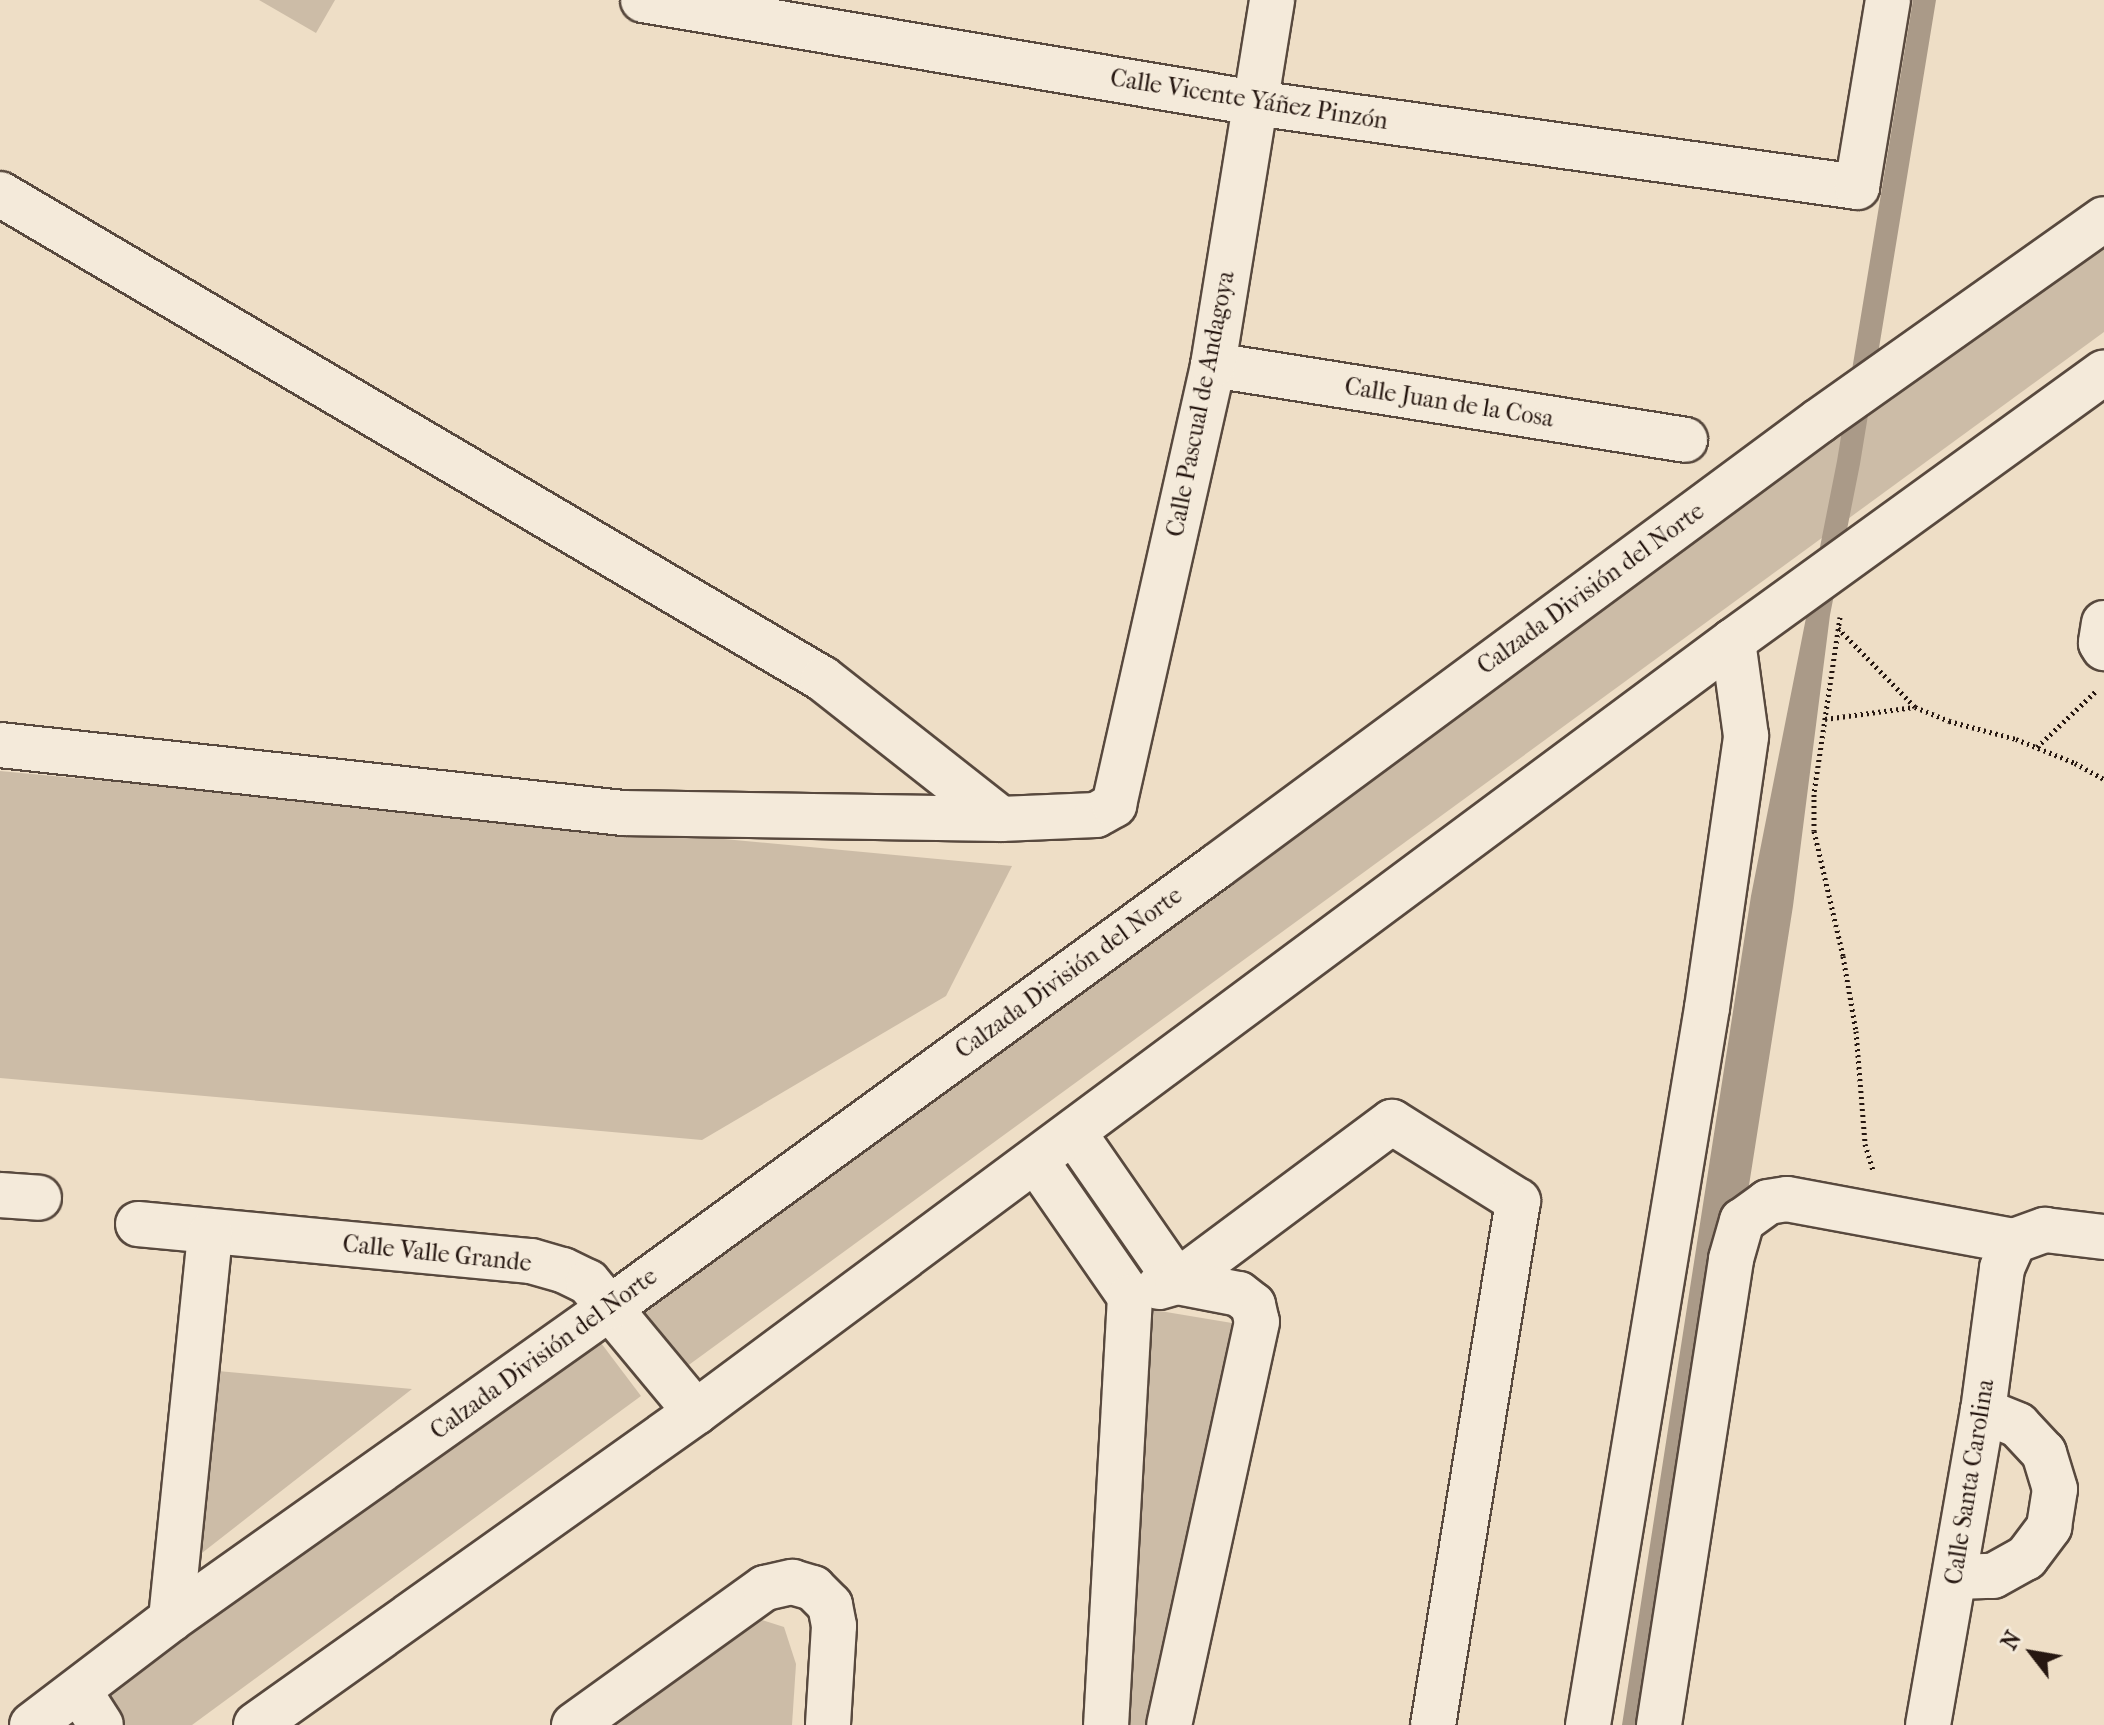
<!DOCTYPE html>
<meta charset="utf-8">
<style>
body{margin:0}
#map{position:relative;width:2104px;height:1725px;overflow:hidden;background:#eedec6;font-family:"IM FELL French Canon",serif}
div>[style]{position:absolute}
.green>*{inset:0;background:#ccbca7}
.water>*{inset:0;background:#aa9a88}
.path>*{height:5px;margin-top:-2.5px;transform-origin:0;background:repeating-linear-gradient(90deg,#261711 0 2px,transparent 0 6px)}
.roads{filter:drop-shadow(2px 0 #58493e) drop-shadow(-2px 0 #58493e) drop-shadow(0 2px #58493e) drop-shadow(0 -2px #58493e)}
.minor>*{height:44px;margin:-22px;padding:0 22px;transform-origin:22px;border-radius:22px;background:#f4eada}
span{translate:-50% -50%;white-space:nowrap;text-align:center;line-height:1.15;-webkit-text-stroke:6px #f4eada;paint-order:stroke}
.street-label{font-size:24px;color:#261711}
.north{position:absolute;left:1992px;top:1613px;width:80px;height:80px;-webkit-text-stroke:6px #f4eada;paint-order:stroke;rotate:301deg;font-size:22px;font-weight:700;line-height:32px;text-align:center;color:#261711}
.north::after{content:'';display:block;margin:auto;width:28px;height:36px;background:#261711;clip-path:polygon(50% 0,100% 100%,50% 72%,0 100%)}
</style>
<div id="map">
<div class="green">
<div style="clip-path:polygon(259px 0,335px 0,316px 33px)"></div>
<div style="clip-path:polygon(2104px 241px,2104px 332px,686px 1367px,634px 1302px)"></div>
<div style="clip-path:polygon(0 771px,1012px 866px,946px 996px,702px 1140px,0 1078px)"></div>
<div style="clip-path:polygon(1142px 1308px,1232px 1323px,1150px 1725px,1120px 1725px)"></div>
<div style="clip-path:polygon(595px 1335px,641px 1396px,192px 1725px,117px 1725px,96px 1694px)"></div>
<div style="clip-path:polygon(207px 1370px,412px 1389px,193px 1560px)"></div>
<div style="clip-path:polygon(756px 1618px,784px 1627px,796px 1664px,792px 1725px,609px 1725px)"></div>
</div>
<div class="water">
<div style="clip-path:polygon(1913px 0,1936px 0,1860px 464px,1830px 615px,1793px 906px,1664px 1725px,1622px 1725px,1751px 896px,1837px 461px)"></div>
</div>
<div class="path">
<div style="left:1840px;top:617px;width:179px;rotate:98.4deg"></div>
<div style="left:1814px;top:794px;width:37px;rotate:90deg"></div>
<div style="left:1814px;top:831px;width:128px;rotate:76.9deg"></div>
<div style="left:1843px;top:956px;width:76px;rotate:80.2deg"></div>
<div style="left:1856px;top:1031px;width:113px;rotate:85.4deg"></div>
<div style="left:1865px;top:1144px;width:28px;rotate:73deg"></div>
<div style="left:1838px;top:628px;width:110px;rotate:45.7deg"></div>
<div style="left:1915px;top:707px;width:37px;rotate:22deg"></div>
<div style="left:1949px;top:721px;width:69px;rotate:15deg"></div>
<div style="left:2016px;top:739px;width:64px;rotate:22.1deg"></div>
<div style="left:2075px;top:763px;width:33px;rotate:29deg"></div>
<div style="left:1825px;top:719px;width:90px;rotate:-7.7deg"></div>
<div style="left:2037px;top:747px;width:83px;rotate:-43.5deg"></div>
</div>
<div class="roads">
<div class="minor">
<div style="left:643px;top:0;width:621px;rotate:9.55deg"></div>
<div style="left:1255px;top:103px;width:608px;rotate:7.94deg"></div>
<div style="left:1857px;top:187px;width:190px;rotate:-80.6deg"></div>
<div style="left:0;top:194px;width:955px;rotate:30.51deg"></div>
<div style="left:823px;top:679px;width:226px;rotate:38.2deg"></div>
<div style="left:1213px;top:365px;width:478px;rotate:9deg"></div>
<div style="left:2104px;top:623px;width:20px;rotate:99deg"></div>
<div style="left:2101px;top:643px;width:6px;rotate:59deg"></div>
<div style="left:0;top:745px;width:627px;rotate:6.23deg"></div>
<div style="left:623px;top:813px;width:378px;rotate:0.9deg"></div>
<div style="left:1001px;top:819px;width:95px;rotate:-2.4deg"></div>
<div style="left:1096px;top:815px;width:21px;rotate:-29deg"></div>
<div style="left:1114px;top:805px;width:451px;rotate:-77.3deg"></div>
<div style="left:1213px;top:365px;width:370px;rotate:-80.8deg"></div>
<div style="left:1074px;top:1133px;width:181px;rotate:55.3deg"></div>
<div style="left:1177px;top:1282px;width:268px;rotate:-36.7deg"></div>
<div style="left:1392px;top:1122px;width:149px;rotate:32.1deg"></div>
<div style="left:1518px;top:1201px;width:531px;rotate:99.21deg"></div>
<div style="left:1036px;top:1161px;width:165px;rotate:55.3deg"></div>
<div style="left:1130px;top:1297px;width:429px;rotate:93.2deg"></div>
<div style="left:0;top:1195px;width:39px;rotate:4deg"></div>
<div style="left:138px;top:1224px;width:395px;rotate:5.4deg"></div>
<div style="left:531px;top:1261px;width:33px;rotate:16deg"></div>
<div style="left:563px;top:1270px;width:28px;rotate:26deg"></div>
<div style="left:588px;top:1282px;width:169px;rotate:50.3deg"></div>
<div style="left:1159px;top:1287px;width:19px;rotate:-16deg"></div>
<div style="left:1177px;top:1282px;width:63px;rotate:11deg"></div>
<div style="left:1239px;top:1294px;width:18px;rotate:38deg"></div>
<div style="left:1253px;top:1305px;width:17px;rotate:77deg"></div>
<div style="left:1257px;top:1322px;width:412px;rotate:102.3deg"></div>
<div style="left:1955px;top:1577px;width:38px;rotate:-2deg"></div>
<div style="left:1993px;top:1576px;width:38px;rotate:-29deg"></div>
<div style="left:2026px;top:1558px;width:39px;rotate:-53deg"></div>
<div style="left:2049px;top:1527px;width:38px;rotate:-81deg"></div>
<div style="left:2055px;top:1489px;width:38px;rotate:-107deg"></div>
<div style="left:2044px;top:1453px;width:38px;rotate:-133deg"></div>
<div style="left:2018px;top:1425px;width:38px;rotate:-158deg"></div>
<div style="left:171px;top:1619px;width:387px;rotate:-84.2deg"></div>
<div style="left:79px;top:1691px;width:40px;rotate:57.1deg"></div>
<div style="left:32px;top:1725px;width:175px;rotate:-37.3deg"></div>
<div style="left:171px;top:1619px;width:539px;rotate:-35.34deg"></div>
<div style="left:611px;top:1307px;width:749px;rotate:-36.04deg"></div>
<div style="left:1217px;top:866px;width:749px;rotate:-36.47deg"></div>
<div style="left:1819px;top:421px;width:349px;rotate:-35.3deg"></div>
<div style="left:256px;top:1725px;width:540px;rotate:-35.43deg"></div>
<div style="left:696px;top:1412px;width:1292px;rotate:-36.63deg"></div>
<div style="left:1733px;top:641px;width:458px;rotate:-35.9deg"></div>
<div style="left:574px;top:1725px;width:235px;rotate:-35.7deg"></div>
<div style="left:765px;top:1588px;width:28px;rotate:-13deg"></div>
<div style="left:792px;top:1582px;width:22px;rotate:16deg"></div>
<div style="left:813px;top:1588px;width:24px;rotate:45deg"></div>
<div style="left:830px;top:1605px;width:21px;rotate:79deg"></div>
<div style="left:834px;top:1626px;width:99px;rotate:93.5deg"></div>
<div style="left:1588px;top:1725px;width:727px;rotate:-80.58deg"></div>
<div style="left:1707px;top:1008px;width:275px;rotate:-81.8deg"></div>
<div style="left:1746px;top:736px;width:96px;rotate:-97.8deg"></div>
<div style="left:1659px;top:1725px;width:472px;rotate:-81.2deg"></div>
<div style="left:1731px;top:1259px;width:40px;rotate:-74deg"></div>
<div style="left:1742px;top:1221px;width:32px;rotate:-36deg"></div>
<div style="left:1768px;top:1202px;width:19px;rotate:-9deg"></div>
<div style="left:1787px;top:1199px;width:231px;rotate:10.5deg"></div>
<div style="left:2014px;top:1241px;width:33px;rotate:-20deg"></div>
<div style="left:2045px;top:1230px;width:59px;rotate:6.8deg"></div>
<div style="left:1928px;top:1725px;width:319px;rotate:-80.1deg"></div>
<div style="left:1983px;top:1411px;width:144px;rotate:-82.4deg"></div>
<div style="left:2002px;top:1268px;width:30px;rotate:-66deg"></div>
</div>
</div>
<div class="street-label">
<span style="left:1249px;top:100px;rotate:9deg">Calle Vicente Yáñez Pinzón</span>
<span style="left:1449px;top:403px;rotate:9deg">Calle Juan de la Cosa</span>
<span style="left:1201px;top:404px;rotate:-79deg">Calle Pascual de Andagoya</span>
<span style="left:1591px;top:589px;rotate:-36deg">Calzada División del Norte</span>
<span style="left:1069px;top:973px;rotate:-36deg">Calzada División del Norte</span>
<span style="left:437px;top:1254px;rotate:6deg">Calle Valle Grande</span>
<span style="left:544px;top:1354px;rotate:-36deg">Calzada División del Norte</span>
<span style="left:1970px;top:1482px;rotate:-81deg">Calle Santa Carolina</span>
</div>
<div class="north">N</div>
</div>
